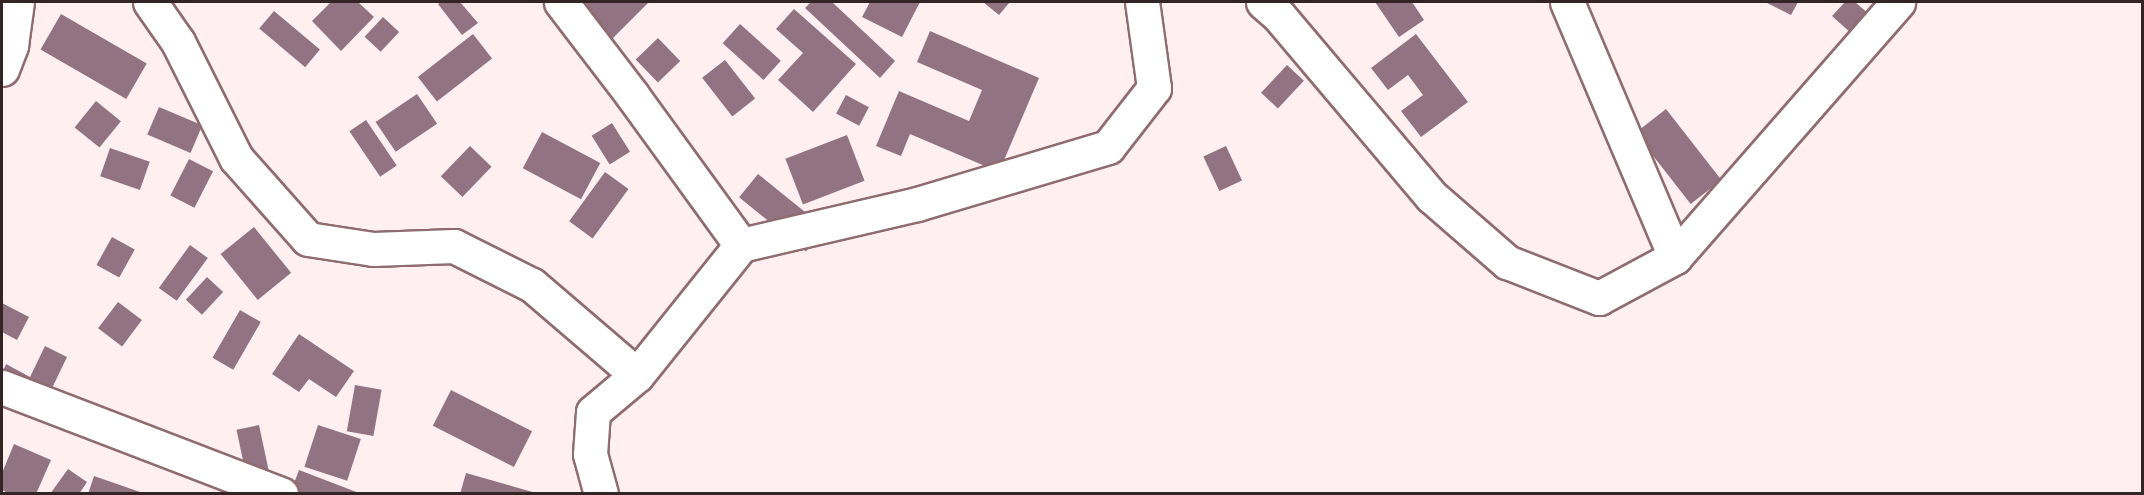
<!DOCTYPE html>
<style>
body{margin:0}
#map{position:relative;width:2144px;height:495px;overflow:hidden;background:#ffeff1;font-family:Signika,sans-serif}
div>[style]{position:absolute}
.building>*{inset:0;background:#927382;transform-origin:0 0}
.roads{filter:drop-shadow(2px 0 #8e6c70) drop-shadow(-2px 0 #8e6c70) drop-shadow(0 2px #8e6c70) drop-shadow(0 -2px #8e6c70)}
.street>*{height:33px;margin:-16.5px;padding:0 16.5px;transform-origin:16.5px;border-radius:16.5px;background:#fff}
span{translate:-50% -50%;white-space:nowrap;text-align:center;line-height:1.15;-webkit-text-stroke:5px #ffeff1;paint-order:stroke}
.frame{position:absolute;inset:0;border:3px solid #332426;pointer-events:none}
</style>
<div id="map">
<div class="building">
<div style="clip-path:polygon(331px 2px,358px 2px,374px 17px,341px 51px,312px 21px)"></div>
<div style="clip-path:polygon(441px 2px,460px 2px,478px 23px,462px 35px,438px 4px)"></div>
<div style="clip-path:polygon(585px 2px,649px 2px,609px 42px,577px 10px)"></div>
<div style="clip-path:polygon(811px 2px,832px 2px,895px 61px,880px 78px,805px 8px)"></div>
<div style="clip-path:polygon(870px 2px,920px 2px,902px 37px,862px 17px)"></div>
<div style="clip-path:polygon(983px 2px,1010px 2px,999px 15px)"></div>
<div style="clip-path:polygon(1375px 2px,1412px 2px,1424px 20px,1399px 37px)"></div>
<div style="clip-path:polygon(1765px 2px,1798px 2px,1791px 15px)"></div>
<div style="clip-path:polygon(1845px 2px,1855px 2px,1870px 15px,1852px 34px,1832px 16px)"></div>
<div style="clip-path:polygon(794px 9px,856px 64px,813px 112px,778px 80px,803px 53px,776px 29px)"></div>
<div style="left:274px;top:11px;width:60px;height:23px;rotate:40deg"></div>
<div style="left:61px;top:14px;width:99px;height:41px;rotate:30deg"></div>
<div style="left:383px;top:17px;width:22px;height:27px;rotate:43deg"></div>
<div style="left:740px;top:24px;width:55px;height:26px;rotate:42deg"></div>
<div style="clip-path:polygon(930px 31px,1039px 78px,999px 172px,910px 134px,901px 156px,876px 146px,899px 91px,969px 121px,982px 90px,917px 62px)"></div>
<div style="left:473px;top:34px;width:31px;height:70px;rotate:52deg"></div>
<div style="clip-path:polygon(1416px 34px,1468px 102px,1421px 137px,1401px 111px,1423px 95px,1408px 75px,1388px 90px,1371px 68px)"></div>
<div style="left:658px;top:38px;width:32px;height:31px;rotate:46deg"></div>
<div style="left:725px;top:60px;width:49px;height:29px;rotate:52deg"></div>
<div style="left:1287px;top:65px;width:23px;height:38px;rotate:43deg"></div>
<div style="left:417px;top:94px;width:36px;height:50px;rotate:56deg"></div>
<div style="left:846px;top:95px;width:26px;height:21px;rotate:28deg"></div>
<div style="left:96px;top:101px;width:32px;height:34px;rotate:39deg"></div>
<div style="left:159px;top:107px;width:47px;height:30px;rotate:23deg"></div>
<div style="left:1666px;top:109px;width:90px;height:39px;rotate:52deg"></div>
<div style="left:366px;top:120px;width:55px;height:20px;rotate:56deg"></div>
<div style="left:612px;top:123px;width:34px;height:24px;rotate:58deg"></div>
<div style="left:542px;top:132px;width:66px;height:41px;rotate:28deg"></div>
<div style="left:847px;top:135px;width:49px;height:66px;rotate:69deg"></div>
<div style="left:470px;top:146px;width:30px;height:42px;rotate:44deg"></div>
<div style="left:1226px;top:146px;width:38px;height:25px;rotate:65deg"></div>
<div style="left:110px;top:148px;width:42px;height:30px;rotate:19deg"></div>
<div style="left:189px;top:159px;width:27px;height:41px;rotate:27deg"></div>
<div style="left:605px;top:172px;width:29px;height:61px;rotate:36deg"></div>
<div style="left:758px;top:174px;width:86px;height:30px;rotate:39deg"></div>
<div style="left:254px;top:227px;width:59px;height:43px;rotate:51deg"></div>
<div style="left:112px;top:237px;width:26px;height:32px;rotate:29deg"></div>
<div style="left:190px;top:245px;width:22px;height:53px;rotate:36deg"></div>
<div style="left:207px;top:277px;width:22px;height:31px;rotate:43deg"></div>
<div style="left:118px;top:302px;width:30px;height:33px;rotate:37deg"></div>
<div style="clip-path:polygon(2px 303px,29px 317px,17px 340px,2px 332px)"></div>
<div style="left:240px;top:310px;width:24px;height:55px;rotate:30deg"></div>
<div style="clip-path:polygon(299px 334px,354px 371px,336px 397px,309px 379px,299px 392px,272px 374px)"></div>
<div style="clip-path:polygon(45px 346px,67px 357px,42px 409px,2px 374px,6px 364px,30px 377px)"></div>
<div style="left:355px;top:385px;width:27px;height:47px;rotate:10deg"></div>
<div style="left:451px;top:390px;width:91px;height:40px;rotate:27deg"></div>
<div style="left:259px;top:425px;width:45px;height:23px;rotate:78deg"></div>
<div style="left:318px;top:425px;width:45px;height:44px;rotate:18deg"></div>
<div style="clip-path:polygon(14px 444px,51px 460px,36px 494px,10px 494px,2px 490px,2px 473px)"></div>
<div style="clip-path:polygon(68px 469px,87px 482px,79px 494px,50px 494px)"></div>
<div style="clip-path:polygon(299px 470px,359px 493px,359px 494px,290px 494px)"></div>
<div style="clip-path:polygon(466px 473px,536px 493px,535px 494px,460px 494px)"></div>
<div style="clip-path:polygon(94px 476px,143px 493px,143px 494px,88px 494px)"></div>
</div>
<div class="roads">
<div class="street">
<div style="left:150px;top:2px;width:49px;rotate:55deg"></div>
<div style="left:178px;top:42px;width:130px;rotate:63.4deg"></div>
<div style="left:236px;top:158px;width:108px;rotate:48.4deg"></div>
<div style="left:308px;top:239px;width:66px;rotate:8.7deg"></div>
<div style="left:373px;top:249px;width:81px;rotate:-2.1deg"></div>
<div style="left:454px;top:246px;width:87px;rotate:26.6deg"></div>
<div style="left:532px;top:285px;width:138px;rotate:40.6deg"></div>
<div style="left:561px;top:2px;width:117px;rotate:52.6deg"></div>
<div style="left:632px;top:95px;width:185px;rotate:54deg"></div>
<div style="left:1263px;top:2px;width:21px;rotate:41deg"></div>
<div style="left:1279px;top:16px;width:236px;rotate:49.8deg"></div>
<div style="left:1431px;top:196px;width:101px;rotate:41deg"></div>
<div style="left:1507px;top:262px;width:99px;rotate:21.4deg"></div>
<div style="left:1599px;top:298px;width:86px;rotate:-28.3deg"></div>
<div style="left:1675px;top:257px;width:339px;rotate:-48.8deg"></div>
<div style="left:1567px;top:2px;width:277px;rotate:67deg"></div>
<div style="left:2px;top:69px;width:26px;rotate:-69deg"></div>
<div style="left:11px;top:45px;width:43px;rotate:-82.1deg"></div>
<div style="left:2px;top:387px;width:299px;rotate:21deg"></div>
<div style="left:601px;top:494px;width:41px;rotate:-105.4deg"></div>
<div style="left:590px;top:454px;width:42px;rotate:-85.9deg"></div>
<div style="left:593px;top:412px;width:57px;rotate:-40.1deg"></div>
<div style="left:637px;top:375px;width:166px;rotate:-51.3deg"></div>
<div style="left:741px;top:245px;width:181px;rotate:-13.1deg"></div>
<div style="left:917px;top:204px;width:199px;rotate:-16.6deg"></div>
<div style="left:1108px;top:147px;width:75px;rotate:-52.1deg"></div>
<div style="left:1154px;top:88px;width:87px;rotate:-97.9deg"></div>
</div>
</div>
<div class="frame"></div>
</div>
